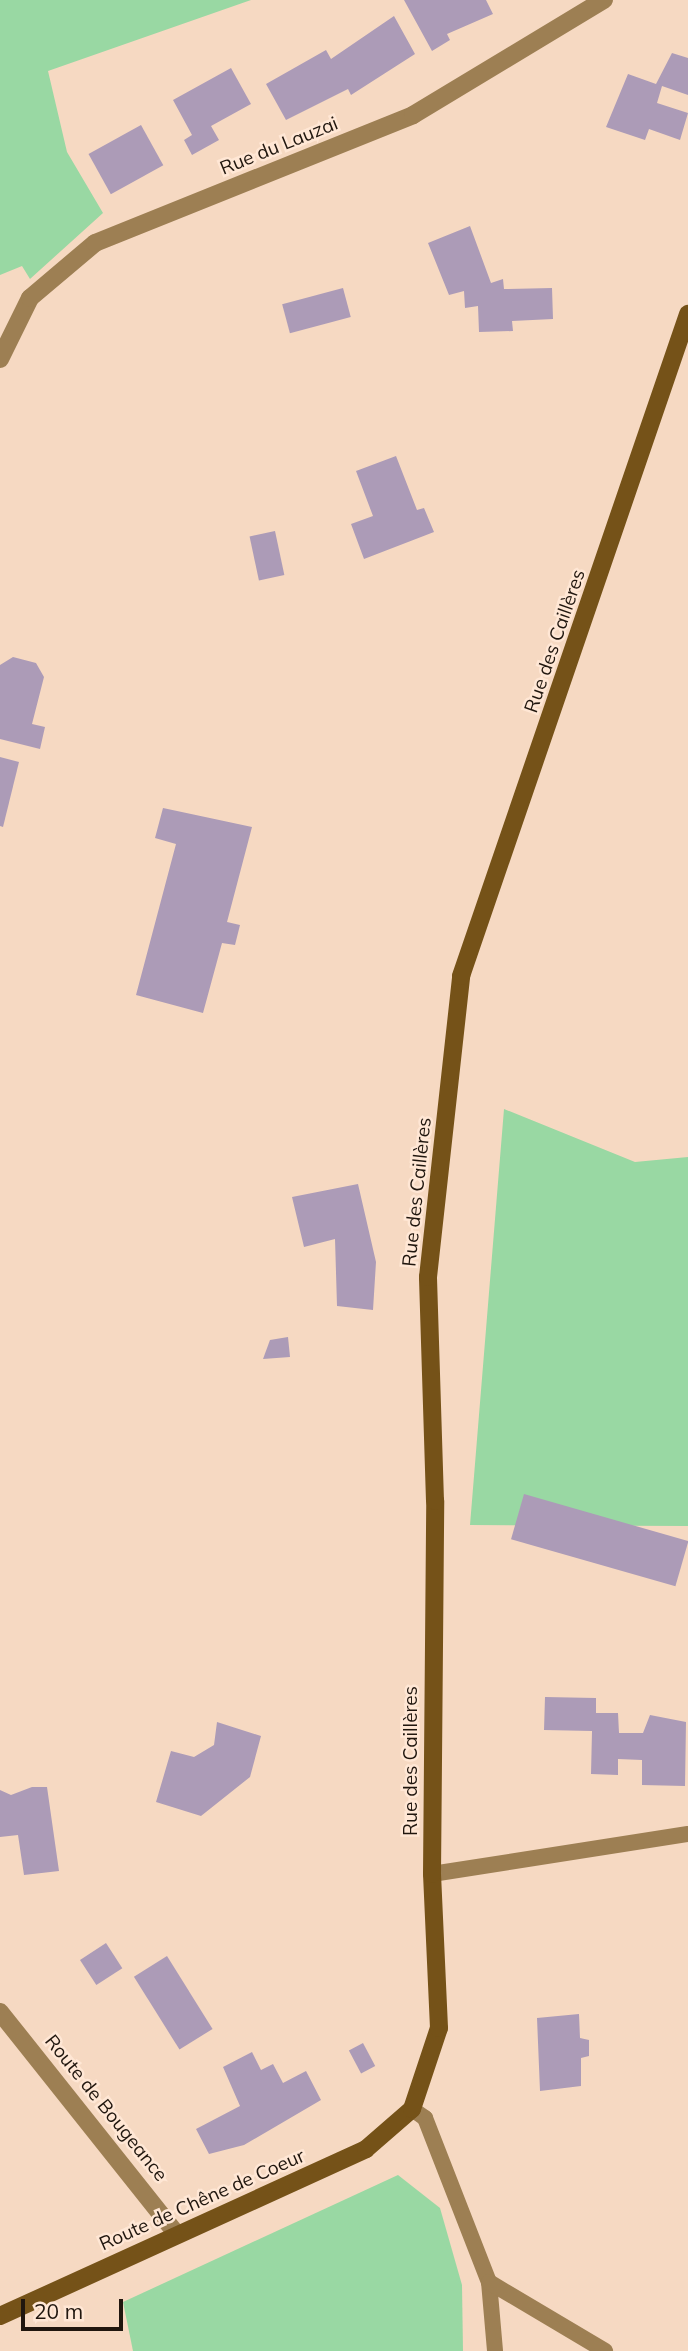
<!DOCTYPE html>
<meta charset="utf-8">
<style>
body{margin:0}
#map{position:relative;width:688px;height:2351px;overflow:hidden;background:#f6d9c2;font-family:Mulish,sans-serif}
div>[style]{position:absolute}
.green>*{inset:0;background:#99d8a3}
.building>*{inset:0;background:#ac9bb7;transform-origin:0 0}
.lane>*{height:16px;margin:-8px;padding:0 8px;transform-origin:8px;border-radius:8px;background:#9d7f53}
.street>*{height:18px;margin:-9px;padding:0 9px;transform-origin:9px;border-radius:9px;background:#9d7f53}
.secondary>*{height:18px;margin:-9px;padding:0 9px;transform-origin:9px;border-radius:9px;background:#755218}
span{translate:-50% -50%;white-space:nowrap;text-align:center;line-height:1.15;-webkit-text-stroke:5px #ffe7d5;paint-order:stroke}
.street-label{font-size:19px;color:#20160e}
.scale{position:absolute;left:21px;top:2299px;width:102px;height:32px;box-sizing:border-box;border:4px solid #20160e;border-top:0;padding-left:9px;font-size:21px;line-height:24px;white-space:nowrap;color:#20160e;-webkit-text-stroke:5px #ffe7d5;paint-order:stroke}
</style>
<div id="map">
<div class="green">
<div style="clip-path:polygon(0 0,251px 0,48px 71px,67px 152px,103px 213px,30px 279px,22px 266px,0 275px)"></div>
<div style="clip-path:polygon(504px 1109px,635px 1162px,688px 1157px,688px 1526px,470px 1525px)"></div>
<div style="clip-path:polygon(398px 2175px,440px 2208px,462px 2285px,463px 2351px,133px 2351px,123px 2302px)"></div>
</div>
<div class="building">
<div style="clip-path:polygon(404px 0,486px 0,493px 14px,447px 34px,450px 40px,432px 51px)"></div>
<div style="clip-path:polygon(394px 16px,415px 54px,351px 95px,348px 89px,286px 120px,266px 84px,326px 50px,331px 59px)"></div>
<div style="clip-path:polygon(672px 53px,688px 58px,688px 95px,662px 86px,657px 103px,688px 113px,680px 140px,649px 129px,645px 140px,606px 127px,628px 74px,656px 84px)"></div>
<div style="clip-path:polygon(231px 68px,251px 104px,211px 126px,219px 140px,192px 155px,184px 140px,192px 135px,173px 100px)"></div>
<div style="left:141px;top:125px;width:46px;height:60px;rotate:61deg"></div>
<div style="clip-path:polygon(470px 226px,491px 283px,503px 279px,504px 289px,552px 288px,553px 319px,512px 321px,513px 331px,479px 332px,478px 306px,465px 308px,464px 291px,449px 295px,428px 243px)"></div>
<div style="left:343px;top:288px;width:30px;height:63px;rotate:75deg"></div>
<div style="clip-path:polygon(396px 456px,417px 510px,424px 508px,434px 532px,364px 559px,351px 524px,373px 516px,356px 471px)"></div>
<div style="left:275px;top:531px;width:45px;height:26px;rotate:78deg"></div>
<div style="clip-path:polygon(13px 657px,36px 663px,44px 677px,32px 724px,45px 727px,40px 749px,0 739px,0 665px)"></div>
<div style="clip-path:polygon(0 757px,19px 762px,3px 827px,0 826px)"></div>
<div style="clip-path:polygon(163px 808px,252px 827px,227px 922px,240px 925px,235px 945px,222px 943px,203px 1013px,136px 995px,176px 844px,155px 838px)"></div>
<div style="clip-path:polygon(358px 1184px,376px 1262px,373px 1310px,337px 1306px,335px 1239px,304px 1247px,292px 1197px)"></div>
<div style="clip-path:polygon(288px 1337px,290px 1357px,263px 1359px,270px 1340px)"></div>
<div style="left:524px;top:1494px;width:171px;height:47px;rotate:16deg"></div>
<div style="clip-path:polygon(545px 1697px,596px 1698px,596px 1713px,618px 1713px,619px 1733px,643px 1733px,650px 1715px,686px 1722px,685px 1786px,642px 1785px,642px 1760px,618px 1759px,618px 1775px,591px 1774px,592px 1731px,544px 1730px)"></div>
<div style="clip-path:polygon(217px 1722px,261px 1736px,250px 1777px,201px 1816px,156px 1802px,171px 1751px,194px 1757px,214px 1745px)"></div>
<div style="clip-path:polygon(32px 1787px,47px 1787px,59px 1871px,24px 1875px,18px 1835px,0 1837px,0 1790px,11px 1795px)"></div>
<div style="left:106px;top:1943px;width:30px;height:31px;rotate:57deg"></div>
<div style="left:167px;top:1956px;width:86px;height:39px;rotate:58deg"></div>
<div style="clip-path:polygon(579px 2014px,580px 2038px,589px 2040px,589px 2056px,581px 2058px,581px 2086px,540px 2091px,537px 2018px)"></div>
<div style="left:363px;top:2043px;width:26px;height:16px;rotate:62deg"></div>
<div style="clip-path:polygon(252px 2052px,261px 2070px,273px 2064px,283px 2083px,306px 2071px,321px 2100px,244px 2145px,209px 2154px,196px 2129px,240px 2106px,223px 2067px)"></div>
</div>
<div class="lane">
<div style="left:432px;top:1874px;width:259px;rotate:-8.9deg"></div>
<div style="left:412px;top:2109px;width:16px;rotate:35deg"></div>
<div style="left:425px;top:2118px;width:176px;rotate:68.7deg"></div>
<div style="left:489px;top:2282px;width:69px;rotate:85deg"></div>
<div style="left:489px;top:2282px;width:135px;rotate:30.7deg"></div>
</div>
<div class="street">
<div style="left:0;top:359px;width:68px;rotate:-63.8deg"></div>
<div style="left:30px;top:298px;width:85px;rotate:-40.2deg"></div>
<div style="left:95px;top:243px;width:343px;rotate:-21.9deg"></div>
<div style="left:413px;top:115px;width:223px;rotate:-31.1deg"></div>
<div style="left:0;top:2012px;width:283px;rotate:51.5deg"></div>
</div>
<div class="secondary">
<div style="left:0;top:2316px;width:402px;rotate:-24.5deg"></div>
<div style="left:366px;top:2149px;width:61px;rotate:-41deg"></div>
<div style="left:412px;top:2109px;width:85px;rotate:-71.6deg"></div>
<div style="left:439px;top:2028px;width:154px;rotate:-92.6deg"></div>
<div style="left:432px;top:1874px;width:373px;rotate:-89.5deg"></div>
<div style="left:435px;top:1501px;width:224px;rotate:-91.8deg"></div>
<div style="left:428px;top:1277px;width:303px;rotate:-83.7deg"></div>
<div style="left:461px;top:976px;width:700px;rotate:-71.07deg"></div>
</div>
<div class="street-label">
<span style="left:279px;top:146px;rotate:-22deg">Rue du Lauzai</span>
<span style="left:555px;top:641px;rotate:-71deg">Rue des Caillères</span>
<span style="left:417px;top:1192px;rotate:-84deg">Rue des Caillères</span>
<span style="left:411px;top:1761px;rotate:-90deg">Rue des Caillères</span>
<span style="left:106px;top:2108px;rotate:51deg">Route de Bougeance</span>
<span style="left:202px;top:2200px;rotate:-24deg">Route de Chêne de Coeur</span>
</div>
<div class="scale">20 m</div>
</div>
